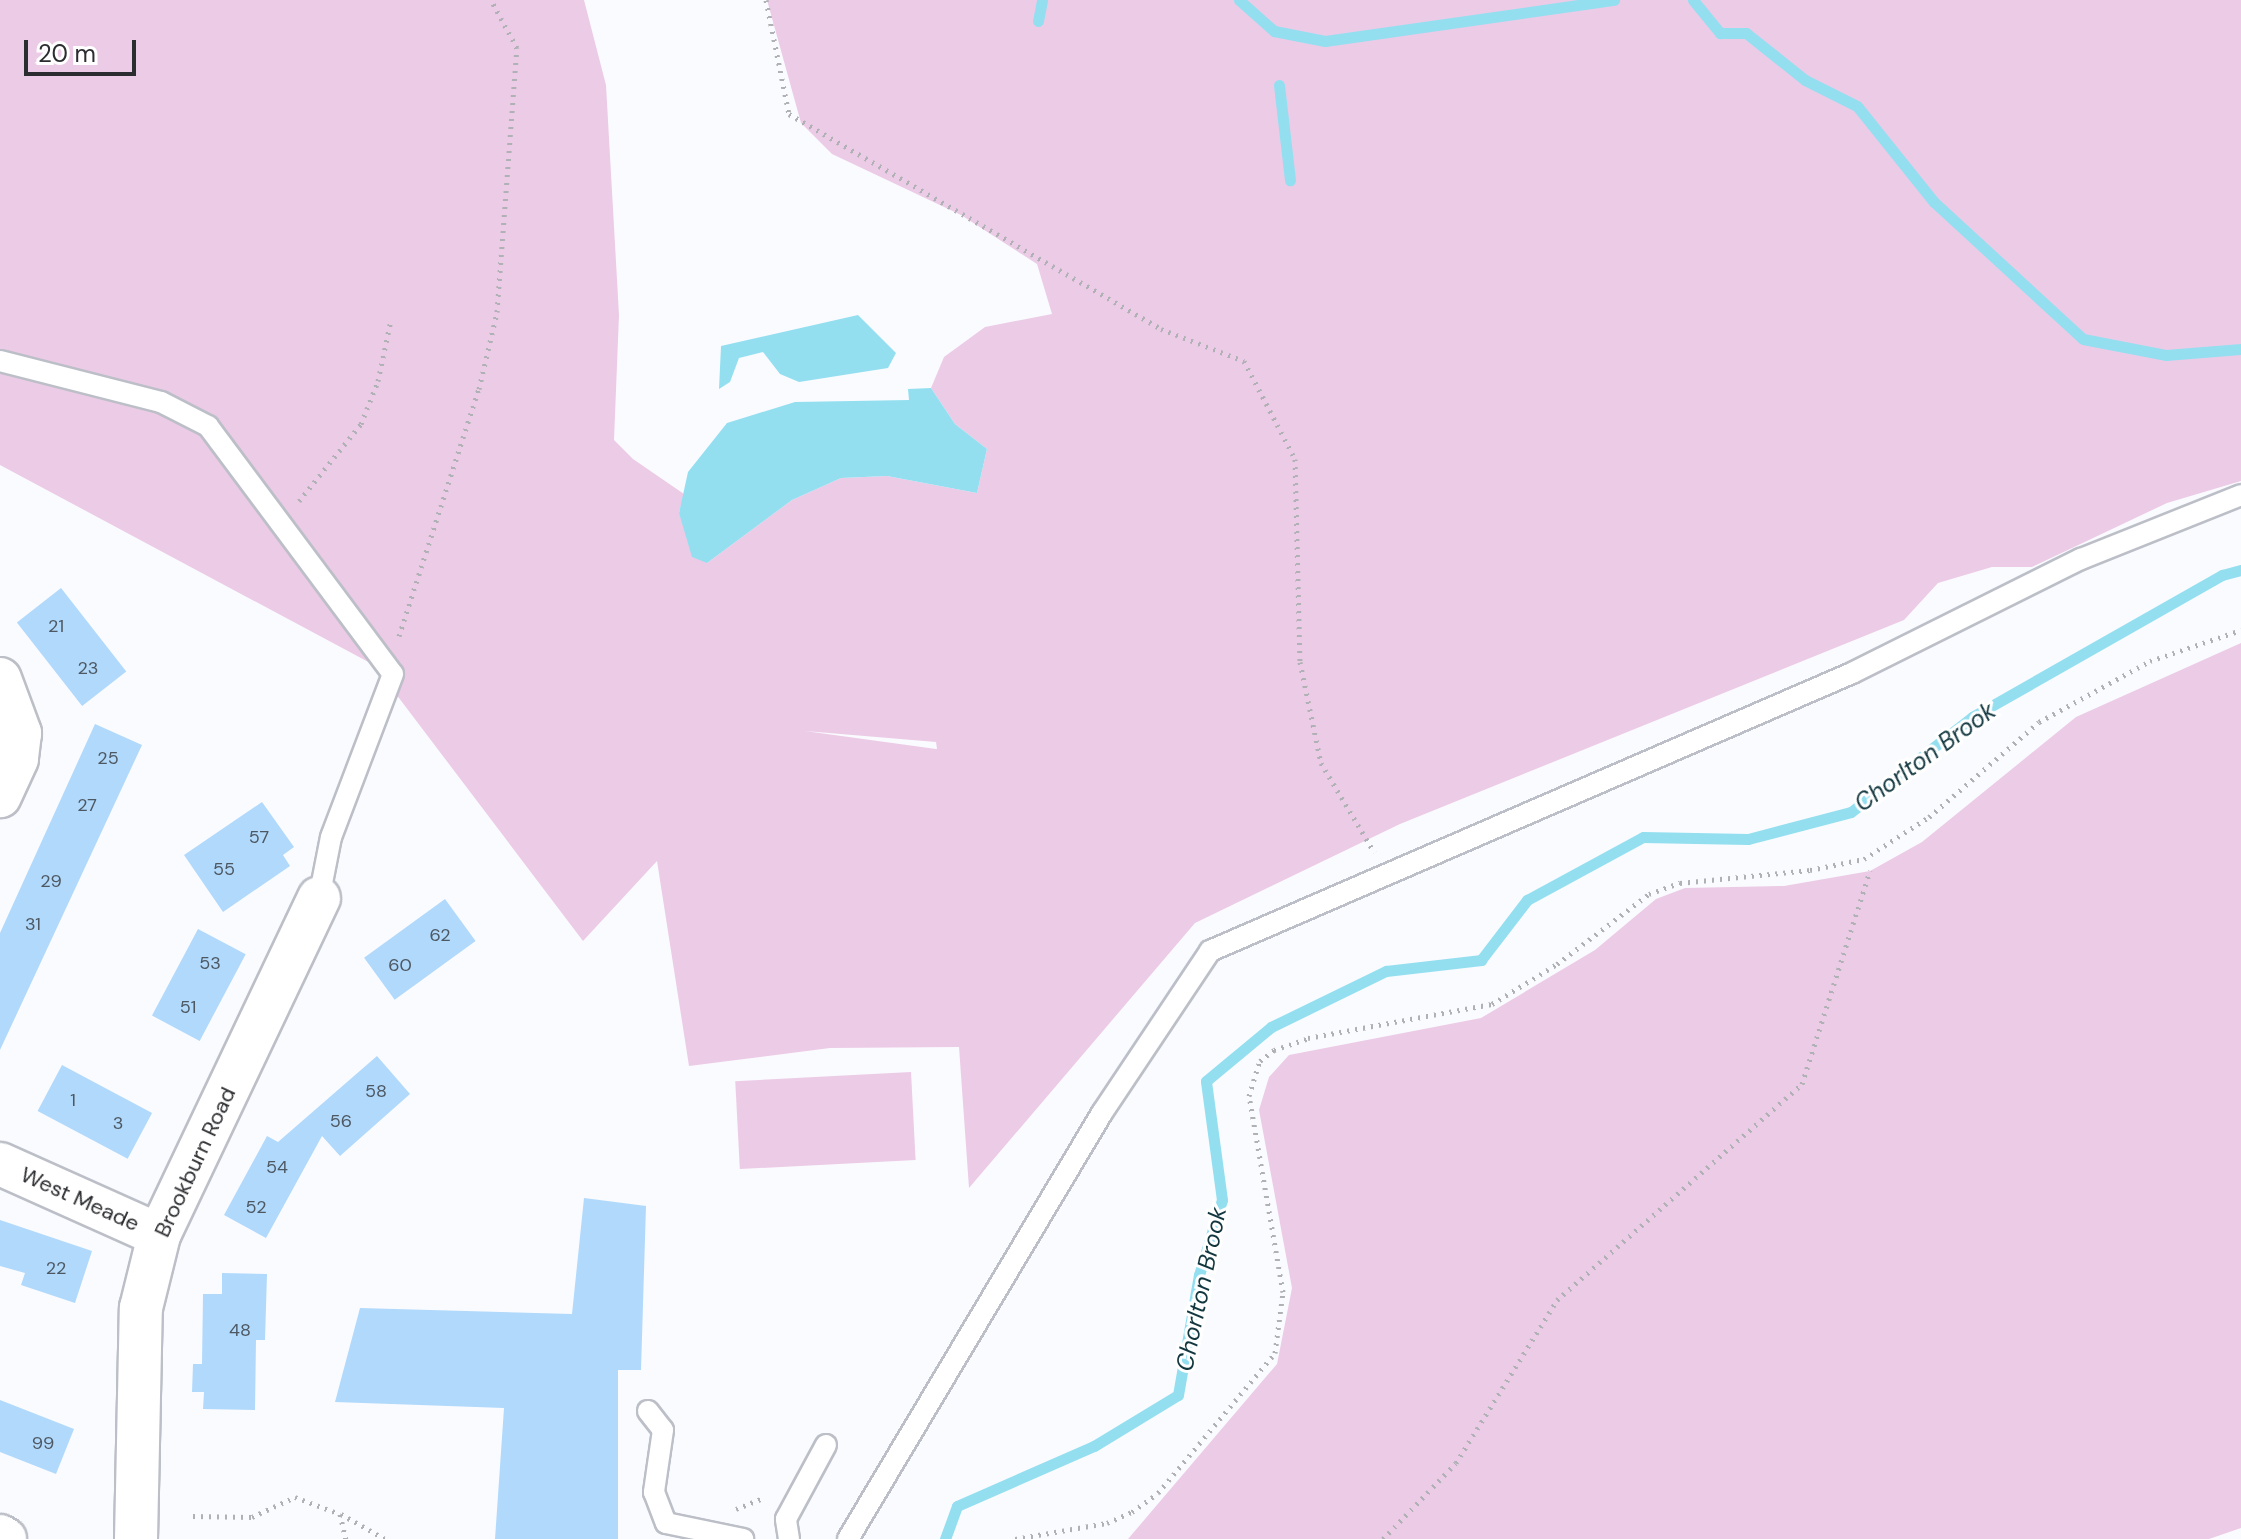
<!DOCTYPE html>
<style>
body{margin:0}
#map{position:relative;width:2241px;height:1539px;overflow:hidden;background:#fafbff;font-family:"DM Sans",sans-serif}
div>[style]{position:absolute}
.green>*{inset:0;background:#eccbe7;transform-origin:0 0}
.water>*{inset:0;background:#93dff0}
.stream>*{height:11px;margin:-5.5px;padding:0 5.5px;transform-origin:5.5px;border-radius:5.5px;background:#93dff0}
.building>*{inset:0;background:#b1d9fb;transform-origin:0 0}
.path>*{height:5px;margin-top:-2.5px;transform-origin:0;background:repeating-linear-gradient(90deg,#b0b1b4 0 2px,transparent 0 8px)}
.roads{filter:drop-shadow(2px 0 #bcbfc7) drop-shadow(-2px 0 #bcbfc7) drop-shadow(0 2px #bcbfc7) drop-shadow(0 -2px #bcbfc7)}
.lane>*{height:20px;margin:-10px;padding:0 10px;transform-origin:10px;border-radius:10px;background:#fff}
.street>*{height:42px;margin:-21px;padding:0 21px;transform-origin:21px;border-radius:21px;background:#fff}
span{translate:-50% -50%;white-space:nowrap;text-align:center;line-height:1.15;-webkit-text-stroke:6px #fff;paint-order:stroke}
.number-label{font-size:18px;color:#4d5863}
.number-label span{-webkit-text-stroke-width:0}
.street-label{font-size:22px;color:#2c2d30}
.water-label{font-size:24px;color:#12373f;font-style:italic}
.scale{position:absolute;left:24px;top:40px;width:112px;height:36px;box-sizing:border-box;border:4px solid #2c2d30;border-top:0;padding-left:10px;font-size:24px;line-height:28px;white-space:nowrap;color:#2c2d30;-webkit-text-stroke:6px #fff;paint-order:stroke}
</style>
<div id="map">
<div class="green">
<div style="clip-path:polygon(evenodd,0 0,584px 0,606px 85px,619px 315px,614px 440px,633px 459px,684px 494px,679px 513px,707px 563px,792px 500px,841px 478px,887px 476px,977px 493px,987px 449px,955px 424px,931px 388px,944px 357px,985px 327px,1052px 314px,1037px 264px,961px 215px,832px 154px,801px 123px,767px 0,2241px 0,2241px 481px,2167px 503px,2032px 567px,1992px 567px,1938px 583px,1904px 620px,1400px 824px,1195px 923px,969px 1188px,959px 1047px,830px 1048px,689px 1066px,657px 861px,583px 941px,374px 665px,0 465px,0 0,805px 731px,936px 742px,937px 749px,936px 749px,805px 731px)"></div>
<div style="clip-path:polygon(2241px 643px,2241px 1528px,2209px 1539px,1128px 1539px,1277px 1364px,1292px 1288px,1259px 1110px,1269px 1077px,1289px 1055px,1481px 1018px,1595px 950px,1656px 899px,1685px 888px,1784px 886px,1870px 871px,1922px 842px,2076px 717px)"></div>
<div style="left:911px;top:1072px;width:88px;height:176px;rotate:87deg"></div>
</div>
<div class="water">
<div style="clip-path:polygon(858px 315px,896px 353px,888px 368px,799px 382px,780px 374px,763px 352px,739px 358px,730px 382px,719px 389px,721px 346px)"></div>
<div style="clip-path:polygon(931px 388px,955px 424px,987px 449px,977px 493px,887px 476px,841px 478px,792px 500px,707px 563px,692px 557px,679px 513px,688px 472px,727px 423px,795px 402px,909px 400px,908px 389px)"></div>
</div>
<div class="stream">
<div style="left:1239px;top:0;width:47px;rotate:41.5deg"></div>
<div style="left:1274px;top:31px;width:52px;rotate:11.1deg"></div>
<div style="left:1325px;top:41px;width:292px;rotate:-8.1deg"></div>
<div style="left:1693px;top:0;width:43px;rotate:50.7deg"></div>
<div style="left:1720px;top:33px;width:26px"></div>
<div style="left:1746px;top:33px;width:75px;rotate:38.5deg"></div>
<div style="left:1805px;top:80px;width:58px;rotate:26.6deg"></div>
<div style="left:1857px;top:106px;width:123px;rotate:51.3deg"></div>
<div style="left:1934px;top:202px;width:202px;rotate:42.6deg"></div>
<div style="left:2083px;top:339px;width:85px;rotate:10.9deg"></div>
<div style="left:2166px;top:355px;width:75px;rotate:-4.6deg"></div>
<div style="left:1038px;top:21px;width:21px;rotate:-79deg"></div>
<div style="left:1279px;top:85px;width:96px;rotate:83.4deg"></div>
<div style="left:945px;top:1539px;width:35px;rotate:-70deg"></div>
<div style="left:957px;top:1506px;width:150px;rotate:-23.7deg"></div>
<div style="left:1094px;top:1446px;width:98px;rotate:-31.3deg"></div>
<div style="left:1178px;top:1395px;width:122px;rotate:-80.1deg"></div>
<div style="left:1199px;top:1275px;width:78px;rotate:-73deg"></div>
<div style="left:1222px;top:1200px;width:120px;rotate:-97.7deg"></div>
<div style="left:1206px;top:1081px;width:85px;rotate:-39.7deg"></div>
<div style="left:1271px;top:1027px;width:128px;rotate:-26deg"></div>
<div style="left:1386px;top:971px;width:96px;rotate:-6.6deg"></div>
<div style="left:1481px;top:960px;width:76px;rotate:-52.5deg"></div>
<div style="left:1527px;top:900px;width:132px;rotate:-28.5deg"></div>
<div style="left:1643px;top:837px;width:105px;rotate:1.1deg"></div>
<div style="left:1748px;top:839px;width:106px;rotate:-14.7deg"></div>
<div style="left:1851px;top:812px;width:154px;rotate:-38.1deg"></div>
<div style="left:1972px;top:717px;width:288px;rotate:-29.6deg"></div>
<div style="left:2222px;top:575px;width:20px;rotate:-15deg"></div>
</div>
<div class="building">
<div style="left:61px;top:588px;width:106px;height:56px;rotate:52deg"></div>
<div style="clip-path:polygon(95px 724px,142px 745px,0 1050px,0 933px)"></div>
<div style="clip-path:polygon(262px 802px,294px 847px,283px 855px,290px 866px,223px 912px,184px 855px)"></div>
<div style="left:445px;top:899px;width:52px;height:100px;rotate:54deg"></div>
<div style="left:198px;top:929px;width:54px;height:98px;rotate:28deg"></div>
<div style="clip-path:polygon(377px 1056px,410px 1094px,340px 1156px,322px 1136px,266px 1238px,224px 1215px,267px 1136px,278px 1142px)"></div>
<div style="left:62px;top:1065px;width:102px;height:52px;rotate:28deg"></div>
<div style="clip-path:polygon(584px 1198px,646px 1206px,641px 1370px,618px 1370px,618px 1539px,495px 1539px,504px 1408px,335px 1402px,360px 1308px,572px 1314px)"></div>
<div style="clip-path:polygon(0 1220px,92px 1251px,75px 1303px,21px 1285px,25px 1273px,0 1266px)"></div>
<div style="clip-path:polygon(222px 1273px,267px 1274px,265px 1340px,256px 1340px,255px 1410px,203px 1409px,204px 1392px,192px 1392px,193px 1364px,202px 1364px,203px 1294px,222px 1294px)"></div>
<div style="clip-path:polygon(0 1400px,74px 1429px,56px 1474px,0 1452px)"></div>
</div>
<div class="path">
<div style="left:766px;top:0;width:116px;rotate:78.6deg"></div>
<div style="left:789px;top:114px;width:430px;rotate:30deg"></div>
<div style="left:1161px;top:329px;width:89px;rotate:21.1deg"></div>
<div style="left:1244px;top:361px;width:110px;rotate:62.5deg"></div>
<div style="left:1295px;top:459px;width:203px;rotate:88.6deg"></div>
<div style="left:1300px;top:662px;width:103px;rotate:78.3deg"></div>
<div style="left:1321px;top:763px;width:104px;rotate:59.2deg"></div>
<div style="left:299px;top:501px;width:99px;rotate:-51.2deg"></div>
<div style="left:361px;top:424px;width:46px;rotate:-68.4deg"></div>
<div style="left:378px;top:381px;width:62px;rotate:-78deg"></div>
<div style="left:399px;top:636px;width:260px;rotate:-72.1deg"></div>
<div style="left:479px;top:389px;width:79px;rotate:-76.8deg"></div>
<div style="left:497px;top:312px;width:265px;rotate:-85.7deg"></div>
<div style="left:517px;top:48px;width:55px;rotate:-118.4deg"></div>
<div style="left:736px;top:1509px;width:29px;rotate:-22deg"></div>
<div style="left:341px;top:1514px;width:51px;rotate:29.6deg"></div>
<div style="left:193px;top:1516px;width:59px;rotate:1deg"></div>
<div style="left:252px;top:1517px;width:47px;rotate:-24.9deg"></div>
<div style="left:295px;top:1497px;width:48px;rotate:20.7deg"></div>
<div style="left:340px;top:1514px;width:26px;rotate:77deg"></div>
<div style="left:1015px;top:1539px;width:93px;rotate:-9.9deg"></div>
<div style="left:1107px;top:1523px;width:27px;rotate:-24deg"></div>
<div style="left:1132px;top:1512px;width:32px;rotate:-36deg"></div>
<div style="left:1158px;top:1493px;width:182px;rotate:-50.1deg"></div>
<div style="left:1275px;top:1353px;width:62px;rotate:-82.5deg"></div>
<div style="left:1283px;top:1292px;width:199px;rotate:-99.8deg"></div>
<div style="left:1249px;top:1096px;width:37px;rotate:-73deg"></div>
<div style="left:1260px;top:1061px;width:18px;rotate:-38deg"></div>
<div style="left:1274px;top:1050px;width:36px;rotate:-19deg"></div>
<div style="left:1308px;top:1038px;width:187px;rotate:-10.5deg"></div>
<div style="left:1492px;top:1004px;width:76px;rotate:-31.6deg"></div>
<div style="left:1557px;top:964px;width:116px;rotate:-37.3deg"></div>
<div style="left:1649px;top:894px;width:33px;rotate:-20deg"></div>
<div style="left:1680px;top:883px;width:131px;rotate:-5.7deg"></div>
<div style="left:1810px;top:870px;width:55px;rotate:-11.5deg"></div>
<div style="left:1864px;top:859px;width:77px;rotate:-32.9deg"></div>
<div style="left:1929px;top:817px;width:145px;rotate:-40.8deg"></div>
<div style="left:2039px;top:722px;width:127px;rotate:-28.8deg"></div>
<div style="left:2150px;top:661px;width:96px;rotate:-18.8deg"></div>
<div style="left:1383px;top:1539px;width:105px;rotate:-46.2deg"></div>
<div style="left:1456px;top:1463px;width:192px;rotate:-58.2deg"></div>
<div style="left:1557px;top:1300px;width:327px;rotate:-41.4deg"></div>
<div style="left:1802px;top:1084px;width:224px;rotate:-72.3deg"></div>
</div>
<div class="roads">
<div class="lane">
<div style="left:0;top:361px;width:166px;rotate:14.3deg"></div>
<div style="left:161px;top:402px;width:53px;rotate:27.1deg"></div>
<div style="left:208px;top:426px;width:309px;rotate:53.3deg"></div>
<div style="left:393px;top:674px;width:174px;rotate:110.8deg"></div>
<div style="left:331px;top:837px;width:62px;rotate:101.1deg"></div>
<div style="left:648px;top:1411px;width:24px;rotate:52deg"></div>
<div style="left:663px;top:1430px;width:63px;rotate:98.3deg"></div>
<div style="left:654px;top:1492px;width:33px;rotate:69deg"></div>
<div style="left:666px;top:1523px;width:79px;rotate:11.7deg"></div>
<div style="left:789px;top:1539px;width:20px;rotate:-99deg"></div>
<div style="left:786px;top:1519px;width:84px;rotate:-61.6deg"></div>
<div style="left:848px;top:1539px;width:496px;rotate:-59.2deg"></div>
<div style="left:1102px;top:1113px;width:195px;rotate:-56.3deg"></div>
<div style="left:1210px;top:951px;width:700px;rotate:-23.41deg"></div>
<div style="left:1852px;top:673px;width:256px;rotate:-26.5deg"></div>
<div style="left:2081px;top:559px;width:172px;rotate:-21.8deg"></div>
</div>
<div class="street">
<div style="left:0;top:679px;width:58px;rotate:69.7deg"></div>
<div style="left:20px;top:733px;width:26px;rotate:97deg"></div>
<div style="left:17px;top:759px;width:41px;rotate:114.7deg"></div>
<div style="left:0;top:1164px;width:174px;rotate:24.1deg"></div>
<div style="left:0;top:1536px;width:6px;rotate:31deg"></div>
<div style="left:136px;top:1539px;width:231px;rotate:-88.8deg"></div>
<div style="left:141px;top:1308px;width:75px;rotate:-76.1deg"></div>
<div style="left:159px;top:1235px;width:373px;rotate:-64.6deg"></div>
</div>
</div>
<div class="number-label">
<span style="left:56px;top:626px">21</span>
<span style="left:88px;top:668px">23</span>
<span style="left:108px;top:758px">25</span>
<span style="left:87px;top:805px">27</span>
<span style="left:259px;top:837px">57</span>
<span style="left:224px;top:869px">55</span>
<span style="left:51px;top:881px">29</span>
<span style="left:33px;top:924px">31</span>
<span style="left:440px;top:935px">62</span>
<span style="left:210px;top:963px">53</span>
<span style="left:400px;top:965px">60</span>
<span style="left:188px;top:1007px">51</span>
<span style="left:376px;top:1091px">58</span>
<span style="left:73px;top:1100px">1</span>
<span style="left:341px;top:1121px">56</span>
<span style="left:118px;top:1123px">3</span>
<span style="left:277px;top:1167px">54</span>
<span style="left:256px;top:1207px">52</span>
<span style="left:56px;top:1268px">22</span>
<span style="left:240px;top:1330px">48</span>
<span style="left:43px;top:1443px">99</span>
</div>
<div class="street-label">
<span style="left:195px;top:1162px;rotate:-65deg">Brookburn Road</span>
<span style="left:80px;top:1199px;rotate:24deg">West Meade</span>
</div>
<div class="water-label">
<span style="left:1925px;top:757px;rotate:-36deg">Chorlton Brook</span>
<span style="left:1201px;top:1289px;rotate:-78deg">Chorlton Brook</span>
</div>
<div class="scale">20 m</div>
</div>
